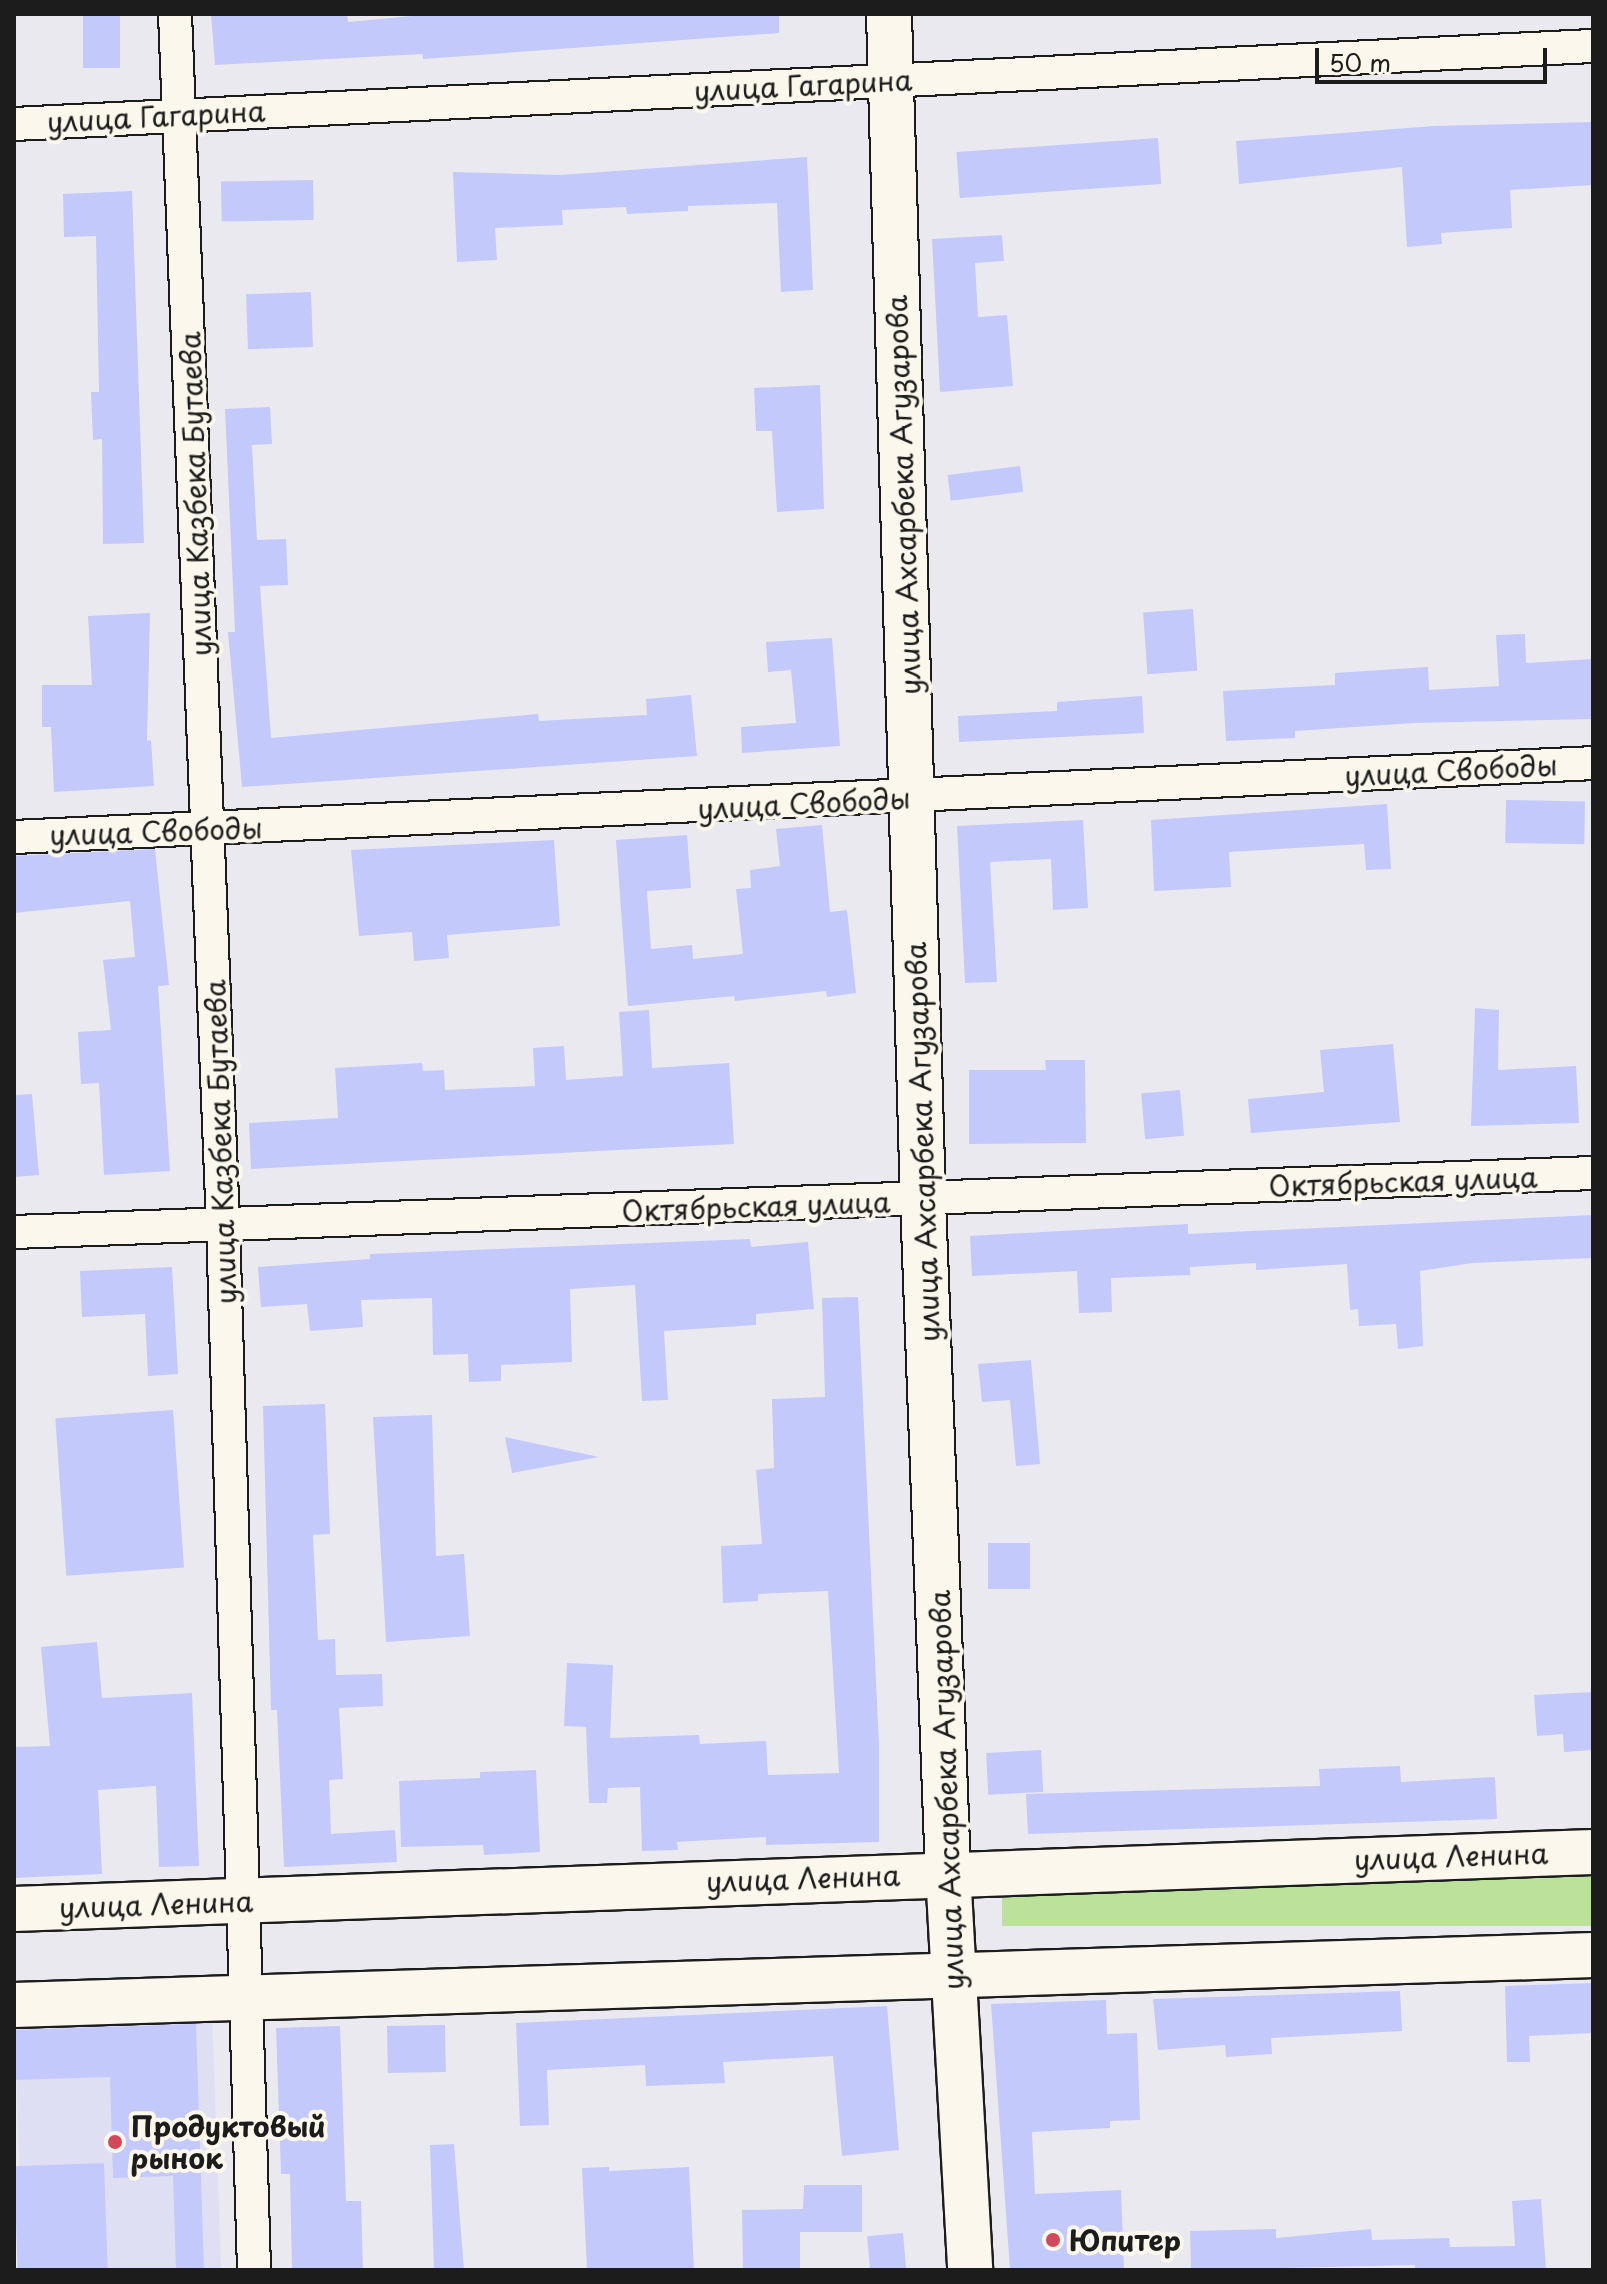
<!DOCTYPE html>
<meta charset="utf-8">
<style>
body{margin:0}
#map{position:relative;width:1607px;height:2284px;overflow:hidden;background:#eae9f0;font-family:"Playpen Sans",sans-serif}
div>[style]{position:absolute}
.built>*{inset:0;background:#dfdff3;transform-origin:0 0}
.green>*{inset:0;background:#bbe19b;transform-origin:0 0}
.building>*{inset:0;background:#c4c9fb;transform-origin:0 0}
.roads{filter:drop-shadow(2px 0 #1c1c1c) drop-shadow(-2px 0 #1c1c1c) drop-shadow(0 2px #1c1c1c) drop-shadow(0 -2px #1c1c1c)}
.street>*{height:32px;margin:-16px;padding:0 16px;transform-origin:16px;border-radius:16px;background:#fbf7ec}
.secondary>*{height:44px;margin:-22px;padding:0 22px;transform-origin:22px;border-radius:22px;background:#fbf7ec}
.dots>*{width:22px;height:22px;translate:-50% -50%;box-sizing:border-box;border:4px solid #fbf7ec;border-radius:50%}
span{translate:-50% -50%;white-space:nowrap;text-align:center;line-height:1.15;-webkit-text-stroke:8px #fbf7ec;paint-order:stroke}
.street-label{font-size:28px;color:#1c1c1c}
.poi-label{font-size:28px;color:#1c1c1c;font-weight:700}
.left{translate:0 -50%;text-align:left}
.frame{position:absolute;inset:0;border:16px solid #1c1c1c;pointer-events:none}
.scale{position:absolute;left:1315px;top:48px;width:232px;height:36px;box-sizing:border-box;border:4px solid #1c1c1c;border-top:0;padding-left:10px;font-size:24px;line-height:28px;white-space:nowrap;color:#1c1c1c;-webkit-text-stroke:6px #fbf7ec;paint-order:stroke}
</style>
<div id="map">
<div class="built">
<div style="left:212px;top:2009px;width:261px;height:198px;rotate:88deg"></div>
</div>
<div class="green">
<div style="left:1593px;top:1872px;width:54px;height:591px;rotate:90deg"></div>
</div>
<div class="building">
<div style="left:83px;top:14px;width:37px;height:54px"></div>
<div style="clip-path:polygon(211px 14px,347px 14px,348px 22px,434px 14px,779px 14px,779px 33px,423px 59px,423px 54px,215px 65px)"></div>
<div style="clip-path:polygon(1593px 122px,1593px 185px,1510px 190px,1512px 228px,1441px 233px,1442px 244px,1407px 247px,1402px 167px,1239px 184px,1236px 141px,1434px 126px)"></div>
<div style="left:1158px;top:138px;width:46px;height:202px;rotate:86deg"></div>
<div style="clip-path:polygon(807px 157px,813px 290px,781px 292px,777px 203px,688px 206px,688px 211px,627px 214px,626px 207px,562px 210px,563px 225px,495px 228px,497px 260px,457px 262px,453px 172px,560px 175px)"></div>
<div style="left:313px;top:180px;width:40px;height:92px;rotate:89deg"></div>
<div style="clip-path:polygon(132px 191px,144px 543px,103px 544px,102px 439px,93px 440px,91px 392px,99px 392px,96px 236px,64px 237px,63px 194px)"></div>
<div style="clip-path:polygon(1002px 235px,1004px 261px,975px 263px,978px 317px,1007px 315px,1013px 386px,940px 392px,932px 239px)"></div>
<div style="left:311px;top:292px;width:55px;height:65px;rotate:88deg"></div>
<div style="clip-path:polygon(820px 385px,824px 509px,777px 512px,772px 431px,756px 431px,754px 388px)"></div>
<div style="clip-path:polygon(270px 407px,272px 444px,252px 445px,257px 540px,286px 539px,288px 585px,260px 586px,271px 738px,538px 714px,539px 721px,647px 715px,646px 699px,691px 695px,697px 756px,242px 787px,228px 632px,235px 632px,225px 409px)"></div>
<div style="left:1020px;top:466px;width:26px;height:73px;rotate:83deg"></div>
<div style="left:1193px;top:609px;width:62px;height:50px;rotate:86deg"></div>
<div style="clip-path:polygon(150px 613px,147px 741px,151px 740px,154px 786px,54px 792px,51px 727px,42px 727px,42px 685px,92px 685px,88px 616px)"></div>
<div style="clip-path:polygon(1525px 634px,1526px 663px,1593px 659px,1593px 719px,1414px 723px,1295px 731px,1295px 738px,1226px 741px,1223px 691px,1335px 685px,1335px 673px,1428px 667px,1429px 690px,1499px 686px,1496px 635px)"></div>
<div style="clip-path:polygon(832px 638px,840px 746px,742px 753px,741px 727px,796px 723px,791px 670px,768px 672px,766px 642px)"></div>
<div style="clip-path:polygon(1142px 696px,1144px 733px,959px 742px,958px 716px,1057px 711px,1057px 702px)"></div>
<div style="left:1506px;top:800px;width:79px;height:43px;rotate:1deg"></div>
<div style="clip-path:polygon(1387px 804px,1391px 869px,1366px 870px,1364px 844px,1229px 852px,1231px 887px,1154px 891px,1151px 820px)"></div>
<div style="clip-path:polygon(1083px 820px,1088px 908px,1053px 910px,1051px 859px,990px 862px,997px 982px,965px 983px,957px 826px)"></div>
<div style="clip-path:polygon(822px 825px,830px 912px,847px 910px,856px 993px,827px 997px,826px 991px,735px 1001px,734px 996px,628px 1006px,616px 840px,687px 835px,691px 888px,647px 891px,651px 949px,692px 945px,693px 959px,743px 954px,736px 889px,751px 888px,750px 870px,780px 866px,776px 829px)"></div>
<div style="clip-path:polygon(554px 840px,560px 926px,447px 935px,449px 958px,414px 961px,412px 932px,359px 936px,351px 850px)"></div>
<div style="clip-path:polygon(155px 849px,169px 985px,158px 986px,170px 1171px,104px 1175px,99px 1083px,81px 1084px,78px 1032px,111px 1030px,103px 960px,135px 957px,130px 901px,14px 913px,14px 856px)"></div>
<div style="clip-path:polygon(1475px 1008px,1499px 1010px,1498px 1070px,1576px 1066px,1579px 1123px,1471px 1126px)"></div>
<div style="clip-path:polygon(649px 1010px,652px 1068px,729px 1063px,734px 1144px,251px 1169px,249px 1123px,338px 1118px,335px 1068px,422px 1063px,423px 1071px,444px 1070px,445px 1090px,535px 1086px,533px 1048px,564px 1046px,566px 1080px,623px 1076px,619px 1012px)"></div>
<div style="clip-path:polygon(1393px 1044px,1400px 1122px,1251px 1133px,1248px 1099px,1324px 1092px,1320px 1050px)"></div>
<div style="clip-path:polygon(1045px 1060px,1085px 1060px,1086px 1143px,969px 1144px,969px 1070px,1046px 1070px)"></div>
<div style="left:1180px;top:1090px;width:46px;height:39px;rotate:85deg"></div>
<div style="clip-path:polygon(32px 1094px,39px 1175px,14px 1177px,14px 1095px)"></div>
<div style="clip-path:polygon(1593px 1215px,1593px 1258px,1472px 1263px,1420px 1271px,1423px 1346px,1398px 1349px,1396px 1324px,1359px 1326px,1358px 1309px,1350px 1310px,1347px 1264px,1256px 1270px,1256px 1263px,1190px 1267px,1190px 1275px,1111px 1278px,1112px 1312px,1079px 1313px,1077px 1271px,972px 1276px,970px 1236px,1188px 1224px,1188px 1234px)"></div>
<div style="clip-path:polygon(750px 1239px,751px 1247px,808px 1242px,814px 1309px,756px 1314px,756px 1325px,664px 1331px,668px 1400px,642px 1401px,635px 1285px,570px 1289px,572px 1362px,501px 1365px,501px 1381px,469px 1382px,468px 1354px,433px 1355px,432px 1298px,361px 1300px,363px 1327px,310px 1331px,307px 1304px,261px 1307px,258px 1267px,370px 1259px,370px 1254px)"></div>
<div style="clip-path:polygon(172px 1267px,178px 1374px,148px 1376px,145px 1314px,82px 1317px,80px 1271px)"></div>
<div style="clip-path:polygon(858px 1297px,879px 1745px,879px 1842px,766px 1845px,766px 1837px,677px 1842px,678px 1850px,642px 1851px,640px 1787px,608px 1788px,607px 1803px,589px 1803px,586px 1727px,564px 1726px,567px 1663px,613px 1665px,610px 1738px,699px 1735px,700px 1744px,766px 1741px,768px 1775px,839px 1773px,828px 1591px,758px 1594px,758px 1601px,723px 1603px,721px 1546px,762px 1544px,756px 1470px,774px 1468px,772px 1399px,825px 1397px,822px 1298px)"></div>
<div style="clip-path:polygon(1031px 1360px,1040px 1464px,1016px 1466px,1010px 1400px,982px 1402px,978px 1364px)"></div>
<div style="clip-path:polygon(325px 1404px,330px 1534px,313px 1535px,318px 1640px,335px 1639px,336px 1675px,382px 1674px,383px 1706px,339px 1708px,343px 1779px,329px 1780px,331px 1834px,395px 1830px,397px 1862px,284px 1867px,277px 1710px,271px 1710px,263px 1406px)"></div>
<div style="left:173px;top:1410px;width:158px;height:118px;rotate:86deg"></div>
<div style="clip-path:polygon(432px 1415px,436px 1556px,464px 1554px,470px 1636px,386px 1642px,373px 1417px)"></div>
<div style="clip-path:polygon(505px 1437px,599px 1457px,512px 1473px)"></div>
<div style="left:988px;top:1543px;width:42px;height:46px"></div>
<div style="clip-path:polygon(97px 1642px,102px 1698px,192px 1693px,199px 1866px,159px 1867px,156px 1786px,98px 1790px,102px 1874px,14px 1878px,14px 1747px,50px 1746px,41px 1647px)"></div>
<div style="clip-path:polygon(1593px 1692px,1593px 1750px,1564px 1752px,1563px 1734px,1537px 1736px,1534px 1695px)"></div>
<div style="left:1041px;top:1750px;width:42px;height:55px;rotate:87deg"></div>
<div style="clip-path:polygon(1400px 1766px,1401px 1782px,1495px 1777px,1497px 1819px,1028px 1834px,1026px 1794px,1320px 1786px,1319px 1769px)"></div>
<div style="clip-path:polygon(536px 1770px,540px 1852px,484px 1855px,483px 1845px,401px 1847px,399px 1781px,480px 1778px,480px 1772px)"></div>
<div style="clip-path:polygon(1593px 1983px,1593px 2033px,1529px 2036px,1530px 2062px,1507px 2062px,1505px 1986px)"></div>
<div style="clip-path:polygon(1400px 1991px,1402px 2031px,1271px 2038px,1272px 2054px,1226px 2057px,1225px 2045px,1158px 2050px,1153px 1999px)"></div>
<div style="clip-path:polygon(1106px 2000px,1107px 2034px,1137px 2033px,1140px 2120px,1110px 2121px,1110px 2128px,1032px 2132px,1035px 2194px,1121px 2190px,1124px 2270px,1010px 2270px,991px 2004px)"></div>
<div style="clip-path:polygon(887px 2006px,899px 2150px,842px 2156px,833px 2056px,723px 2062px,725px 2083px,646px 2086px,645px 2065px,547px 2070px,549px 2125px,520px 2126px,516px 2023px)"></div>
<div style="clip-path:polygon(196px 2024px,204px 2270px,176px 2270px,173px 2176px,113px 2178px,110px 2077px,14px 2080px,14px 2030px)"></div>
<div style="left:445px;top:2025px;width:47px;height:58px;rotate:89deg"></div>
<div style="clip-path:polygon(340px 2026px,346px 2201px,361px 2201px,363px 2270px,292px 2270px,290px 2174px,281px 2174px,276px 2028px)"></div>
<div style="clip-path:polygon(454px 2144px,464px 2270px,434px 2270px,430px 2145px)"></div>
<div style="left:104px;top:2163px;width:106px;height:90px;rotate:88deg"></div>
<div style="clip-path:polygon(609px 2167px,609px 2171px,689px 2167px,694px 2270px,587px 2270px,582px 2168px)"></div>
<div style="clip-path:polygon(804px 2185px,862px 2185px,862px 2232px,800px 2232px,800px 2270px,743px 2270px,742px 2210px,803px 2209px)"></div>
<div style="clip-path:polygon(1541px 2199px,1546px 2270px,1415px 2270px,1415px 2265px,1191px 2270px,1190px 2231px,1276px 2229px,1276px 2238px,1371px 2229px,1372px 2240px,1449px 2238px,1450px 2247px,1515px 2246px,1512px 2201px)"></div>
<div style="left:903px;top:2233px;width:37px;height:36px;rotate:85deg"></div>
</div>
<div class="roads">
<div class="street">
<div style="left:175px;top:14px;width:1211px;rotate:87.73deg"></div>
<div style="left:223px;top:1224px;width:1046px;rotate:88.3deg"></div>
<div style="left:14px;top:124px;width:1581px;rotate:-2.83deg"></div>
<div style="left:14px;top:837px;width:1581px;rotate:-2.68deg"></div>
<div style="left:14px;top:1232px;width:1580px;rotate:-2.14deg"></div>
</div>
<div class="secondary">
<div style="left:889px;top:14px;width:1186px;rotate:88.36deg"></div>
<div style="left:923px;top:1200px;width:672px;rotate:87.87deg"></div>
<div style="left:948px;top:1872px;width:399px;rotate:86.8deg"></div>
<div style="left:14px;top:1909px;width:1580px;rotate:-2.07deg"></div>
<div style="left:14px;top:2005px;width:1580px;rotate:-1.81deg"></div>
</div>
</div>
<div class="dots">
<div style="left:115px;top:2142px;background:#d1495b"></div>
<div style="left:1053px;top:2240px;background:#d1495b"></div>
</div>
<div class="street-label">
<span style="left:803px;top:85px;rotate:-3deg">улица Гагарина</span>
<span style="left:156px;top:116px;rotate:-3deg">улица Гагарина</span>
<span style="left:195px;top:494px;rotate:-92deg">улица Казбека Бутаева</span>
<span style="left:903px;top:495px;rotate:-92deg">улица Ахсарбека Агузарова</span>
<span style="left:1451px;top:770px;rotate:-3deg">улица Свободы</span>
<span style="left:804px;top:803px;rotate:-3deg">улица Свободы</span>
<span style="left:156px;top:831px;rotate:-2deg">улица Свободы</span>
<span style="left:220px;top:1142px;rotate:-92deg">улица Казбека Бутаева</span>
<span style="left:922px;top:1142px;rotate:-92deg">улица Ахсарбека Агузарова</span>
<span style="left:1403px;top:1181px;rotate:-2deg">Октябрьская улица</span>
<span style="left:756px;top:1206px;rotate:-2deg">Октябрьская улица</span>
<span style="left:946px;top:1790px;rotate:-92deg">улица Ахсарбека Агузарова</span>
<span style="left:1451px;top:1856px;rotate:-2deg">улица Ленина</span>
<span style="left:803px;top:1878px;rotate:-2deg">улица Ленина</span>
<span style="left:156px;top:1904px;rotate:-2deg">улица Ленина</span>
</div>
<div class="poi-label">
<span class="left" style="left:131px;top:2142px">Продуктовый<br>рынок</span>
<span class="left" style="left:1069px;top:2240px">Юпитер</span>
</div>
<div class="frame"></div>
<div class="scale">50 m</div>
</div>
